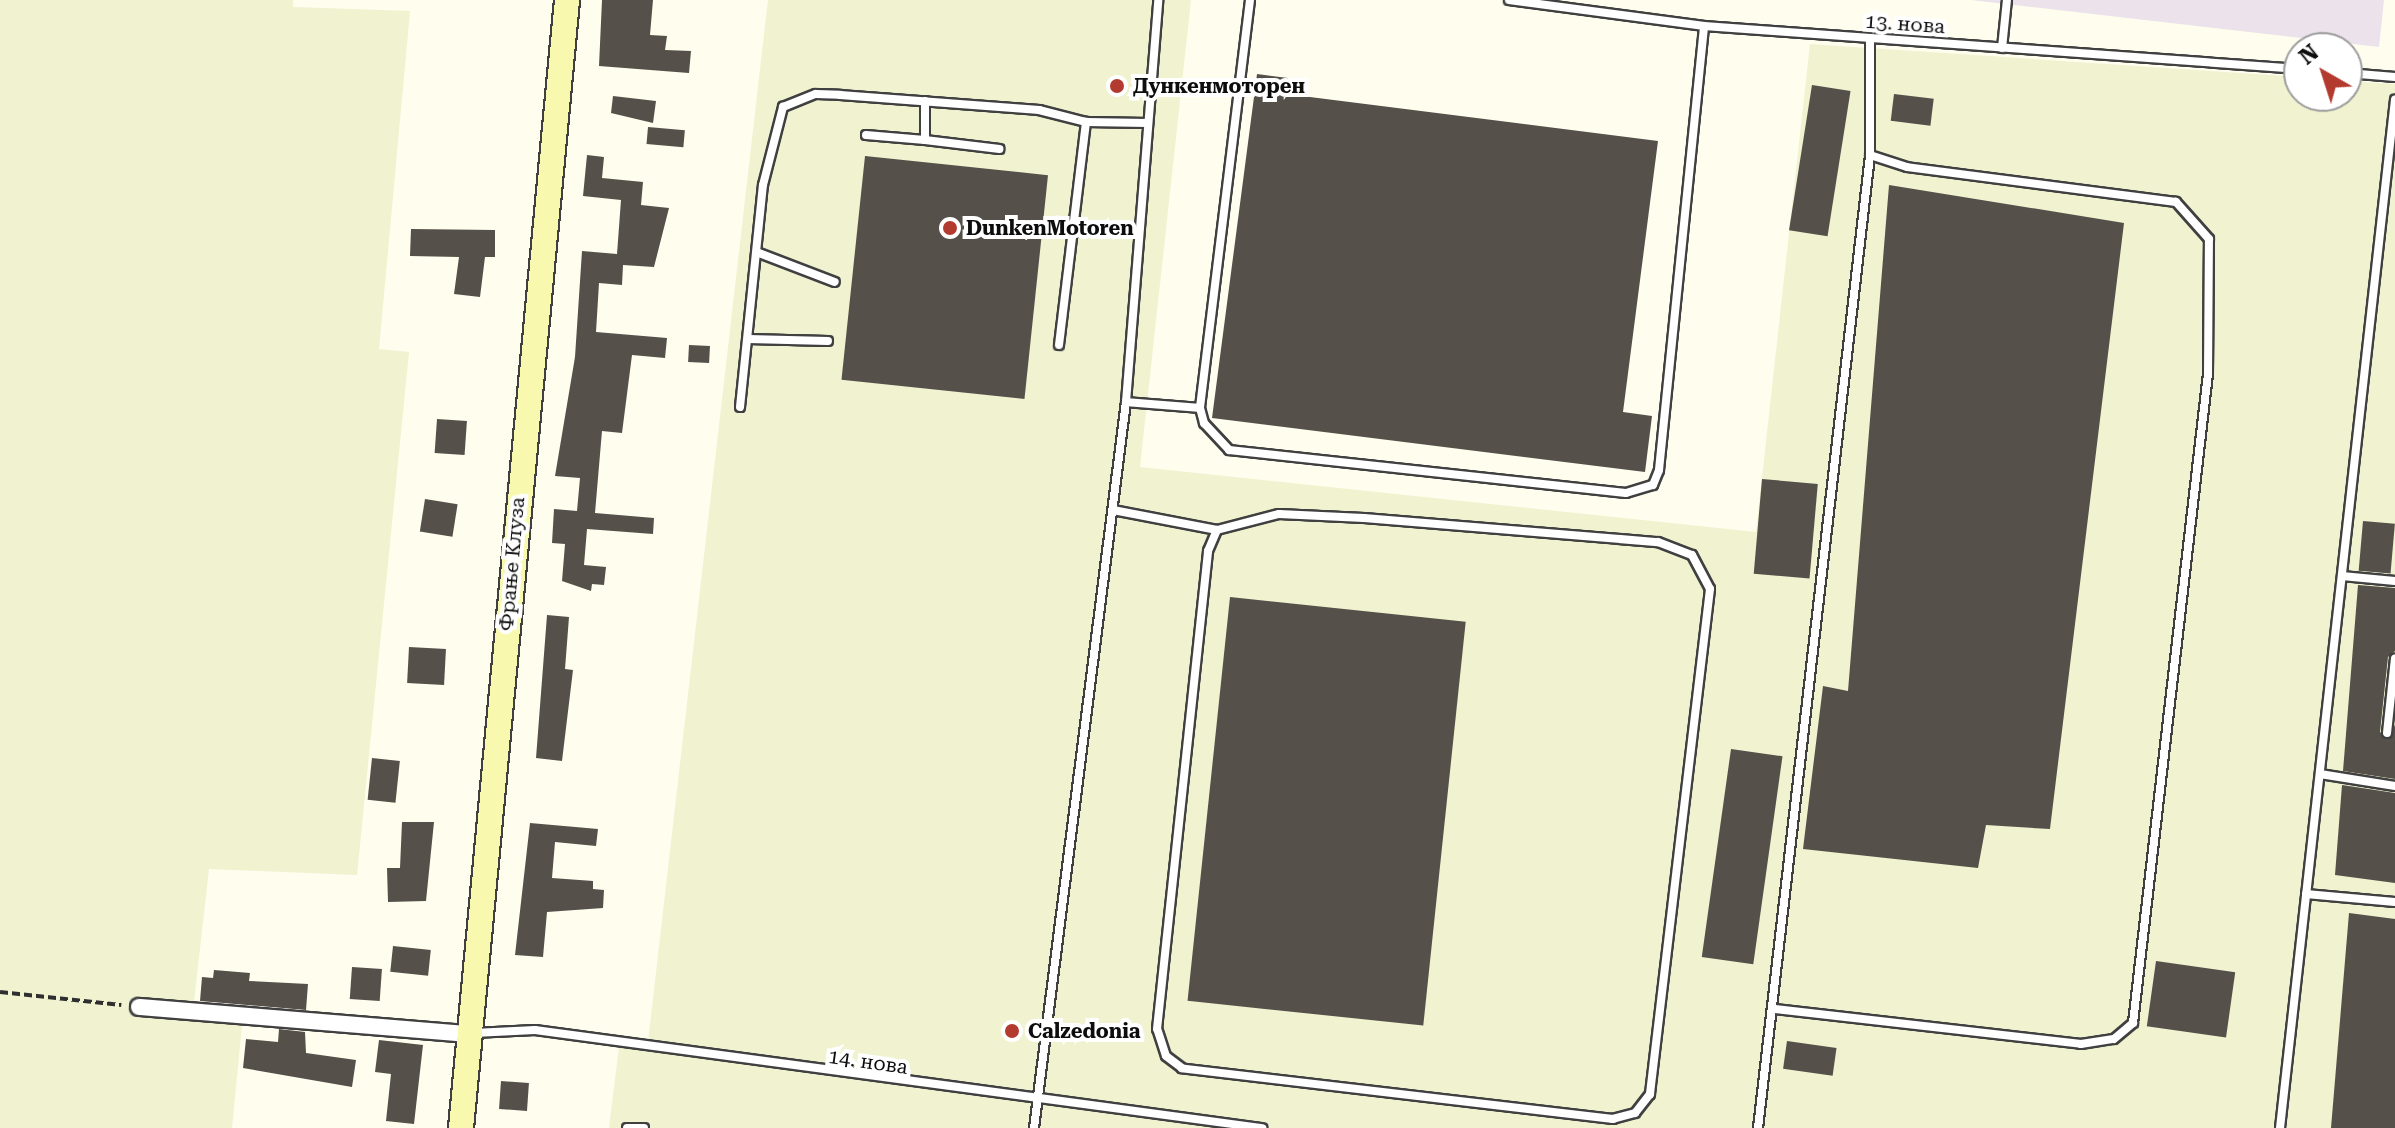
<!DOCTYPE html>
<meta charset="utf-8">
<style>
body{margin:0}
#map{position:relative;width:2395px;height:1128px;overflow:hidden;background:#fefdee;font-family:"Roboto Serif",serif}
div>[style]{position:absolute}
.industrial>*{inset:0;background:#ebe2eb}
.farmland>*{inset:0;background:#f0f2d0}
.building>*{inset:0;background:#55504a;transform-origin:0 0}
.path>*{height:4px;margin-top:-2px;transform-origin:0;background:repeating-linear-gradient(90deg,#2f2f2f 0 8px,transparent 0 12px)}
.roads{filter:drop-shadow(2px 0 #404040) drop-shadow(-2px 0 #404040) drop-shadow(0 2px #404040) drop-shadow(0 -2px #404040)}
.lane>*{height:8px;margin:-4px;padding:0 4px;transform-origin:4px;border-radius:4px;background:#fff}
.street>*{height:16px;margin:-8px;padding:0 8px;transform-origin:8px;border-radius:8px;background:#fff}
.secondary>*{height:24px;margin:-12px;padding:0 12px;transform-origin:12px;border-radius:12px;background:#f8f9ae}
.dots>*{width:22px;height:22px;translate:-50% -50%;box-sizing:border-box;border:4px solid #fff;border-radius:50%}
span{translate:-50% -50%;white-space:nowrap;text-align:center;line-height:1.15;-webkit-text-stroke:8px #fff;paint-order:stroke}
.street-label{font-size:20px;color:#0d0d0d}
.poi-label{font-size:20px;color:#0d0d0d;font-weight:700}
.left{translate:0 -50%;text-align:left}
.north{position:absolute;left:2283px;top:32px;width:80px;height:80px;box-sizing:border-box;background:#fff;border:2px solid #9e9e9e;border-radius:50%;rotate:321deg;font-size:22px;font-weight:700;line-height:32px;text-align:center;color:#0d0d0d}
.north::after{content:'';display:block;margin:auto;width:28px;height:36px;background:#b33a2f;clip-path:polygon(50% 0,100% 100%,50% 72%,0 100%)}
</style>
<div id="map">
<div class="industrial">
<div style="clip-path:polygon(1971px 0,2384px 0,2379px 47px)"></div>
</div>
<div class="farmland">
<div style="clip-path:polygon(0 0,293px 0,293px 7px,410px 11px,379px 349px,409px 352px,357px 875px,209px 869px,192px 1019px,242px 1025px,232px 1128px,0 1128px)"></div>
<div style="clip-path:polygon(768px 0,1191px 0,1140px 467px,1756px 532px,1810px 44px,2299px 77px,2299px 96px,2347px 96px,2347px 81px,2395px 84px,2395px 1128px,609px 1128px,620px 1039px,648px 1042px)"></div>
</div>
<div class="building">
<div style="clip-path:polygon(602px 0,653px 0,650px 35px,667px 36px,665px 50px,691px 51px,689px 73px,599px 66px)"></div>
<div style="clip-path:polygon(1257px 74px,1296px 79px,1294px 95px,1658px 141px,1623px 412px,1652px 416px,1645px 472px,1212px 418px)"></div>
<div style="left:1812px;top:85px;width:39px;height:147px;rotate:9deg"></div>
<div style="left:1894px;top:94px;width:40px;height:27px;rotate:7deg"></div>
<div style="clip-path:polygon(613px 96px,656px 101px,653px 123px,611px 113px)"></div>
<div style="left:648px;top:127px;width:37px;height:17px;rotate:5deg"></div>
<div style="clip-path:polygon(587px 155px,604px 157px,602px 178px,643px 182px,641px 205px,669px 208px,654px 267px,623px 265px,622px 285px,599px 283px,596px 332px,667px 338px,665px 358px,632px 355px,622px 433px,602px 431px,595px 513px,654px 518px,653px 534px,587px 529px,584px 565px,606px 567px,604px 585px,592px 584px,591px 591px,562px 581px,565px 544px,552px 543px,554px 509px,577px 511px,580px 478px,555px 476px,575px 357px,582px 251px,617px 254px,621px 200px,583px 196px)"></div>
<div style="left:865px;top:156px;width:184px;height:225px;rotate:6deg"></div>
<div style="clip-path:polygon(1889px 185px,2124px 223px,2050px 829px,1986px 825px,1978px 868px,1803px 849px,1823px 686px,1848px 691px)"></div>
<div style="clip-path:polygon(411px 229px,495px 230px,495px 257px,485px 257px,480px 297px,454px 294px,459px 257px,410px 256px)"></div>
<div style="left:689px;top:345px;width:21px;height:17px;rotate:3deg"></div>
<div style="left:437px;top:419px;width:30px;height:34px;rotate:4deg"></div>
<div style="left:1762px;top:479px;width:56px;height:95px;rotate:5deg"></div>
<div style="left:425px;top:499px;width:33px;height:33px;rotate:9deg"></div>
<div style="left:2363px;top:521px;width:32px;height:50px;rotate:5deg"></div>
<div style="clip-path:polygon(2358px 585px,2395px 588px,2395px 651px,2388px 657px,2380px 732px,2390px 739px,2395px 724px,2395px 779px,2343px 771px)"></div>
<div style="left:1230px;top:597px;width:237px;height:406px;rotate:6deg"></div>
<div style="clip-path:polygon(547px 615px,569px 617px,565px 669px,573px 670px,562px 761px,536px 758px)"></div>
<div style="left:409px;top:647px;width:37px;height:36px;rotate:3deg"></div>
<div style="left:1731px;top:749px;width:52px;height:210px;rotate:8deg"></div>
<div style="left:372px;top:758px;width:28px;height:42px;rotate:6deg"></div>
<div style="clip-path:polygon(2342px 785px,2395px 793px,2395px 883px,2335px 875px)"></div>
<div style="clip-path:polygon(402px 822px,434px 822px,426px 901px,388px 902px,387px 868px,400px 868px)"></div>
<div style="clip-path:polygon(530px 823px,598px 829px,596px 846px,555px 842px,552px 878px,593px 881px,593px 889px,604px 890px,603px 908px,547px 912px,543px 957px,515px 955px)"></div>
<div style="clip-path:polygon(2349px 913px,2395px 919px,2395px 1128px,2331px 1128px)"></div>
<div style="left:393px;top:946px;width:38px;height:26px;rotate:6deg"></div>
<div style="left:2156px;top:961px;width:80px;height:66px;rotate:8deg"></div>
<div style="left:352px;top:967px;width:30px;height:32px;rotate:4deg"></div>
<div style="clip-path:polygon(214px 970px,250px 973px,249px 981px,308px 984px,306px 1010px,200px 1001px,202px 977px,213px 978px)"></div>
<div style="clip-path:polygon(279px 1029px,305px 1032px,306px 1053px,356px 1060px,352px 1087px,243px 1068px,246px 1039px,278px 1042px)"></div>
<div style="clip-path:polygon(379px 1040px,423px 1045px,414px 1124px,386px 1121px,391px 1074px,375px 1072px)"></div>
<div style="left:1787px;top:1041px;width:50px;height:28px;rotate:8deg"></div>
<div style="left:501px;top:1081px;width:28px;height:28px;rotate:4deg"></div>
</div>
<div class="path">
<div style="left:0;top:992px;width:122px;rotate:6.1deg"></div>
</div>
<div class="roads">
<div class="lane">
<div style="left:1250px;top:0;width:411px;rotate:97deg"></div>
<div style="left:1200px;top:408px;width:16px;rotate:75deg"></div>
<div style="left:1204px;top:423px;width:37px;rotate:47deg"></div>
<div style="left:1229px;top:450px;width:399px;rotate:6.2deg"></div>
<div style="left:1626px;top:493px;width:28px;rotate:-17deg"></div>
<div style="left:1653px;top:485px;width:16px;rotate:-68deg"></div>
<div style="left:1659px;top:470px;width:446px;rotate:-84.2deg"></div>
<div style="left:1509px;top:0;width:197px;rotate:7.6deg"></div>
<div style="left:1704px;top:26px;width:597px;rotate:4.13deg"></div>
<div style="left:2002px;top:48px;width:48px;rotate:-84.1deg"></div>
<div style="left:2347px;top:73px;width:48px;rotate:4.8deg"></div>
<div style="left:866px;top:135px;width:59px;rotate:4.8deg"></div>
<div style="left:925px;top:140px;width:39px;rotate:-90deg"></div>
<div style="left:925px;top:140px;width:75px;rotate:6.9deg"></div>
<div style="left:759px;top:253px;width:81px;rotate:20.9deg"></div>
<div style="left:748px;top:339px;width:80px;rotate:1.4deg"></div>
<div style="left:1059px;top:345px;width:225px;rotate:-83.1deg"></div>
<div style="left:1086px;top:122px;width:62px;rotate:0.9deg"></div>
<div style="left:1126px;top:402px;width:74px;rotate:4.6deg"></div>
<div style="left:740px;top:407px;width:223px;rotate:-84.1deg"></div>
<div style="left:763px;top:185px;width:81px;rotate:-75.6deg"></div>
<div style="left:783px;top:107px;width:35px;rotate:-22deg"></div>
<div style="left:816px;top:94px;width:24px;rotate:2deg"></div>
<div style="left:840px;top:95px;width:200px;rotate:4.3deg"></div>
<div style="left:1039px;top:110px;width:49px;rotate:14.3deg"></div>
<div style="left:1113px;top:510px;width:106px;rotate:10.9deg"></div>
<div style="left:1217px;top:530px;width:64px;rotate:-14.5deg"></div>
<div style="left:1279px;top:514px;width:85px;rotate:2.7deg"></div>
<div style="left:1364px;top:518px;width:295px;rotate:4.7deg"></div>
<div style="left:1658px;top:542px;width:36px;rotate:21deg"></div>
<div style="left:1692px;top:555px;width:38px;rotate:62deg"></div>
<div style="left:1710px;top:589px;width:509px;rotate:96.78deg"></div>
<div style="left:1650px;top:1094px;width:24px;rotate:128deg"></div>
<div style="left:1635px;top:1113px;width:23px;rotate:165deg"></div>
<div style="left:1613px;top:1119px;width:434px;rotate:-173.3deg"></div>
<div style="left:1182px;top:1068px;width:20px;rotate:-143deg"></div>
<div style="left:1166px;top:1056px;width:28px;rotate:-108deg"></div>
<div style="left:1157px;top:1029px;width:481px;rotate:-83.9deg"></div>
<div style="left:1208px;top:551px;width:23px;rotate:-67deg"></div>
<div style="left:2342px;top:576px;width:53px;rotate:5.4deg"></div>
<div style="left:2387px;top:733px;width:75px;rotate:-83.9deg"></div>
<div style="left:2320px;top:774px;width:76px;rotate:9.1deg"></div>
<div style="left:2306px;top:894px;width:89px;rotate:5.1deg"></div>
<div style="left:1775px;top:1009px;width:308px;rotate:6.5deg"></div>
<div style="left:2081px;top:1044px;width:33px;rotate:-9deg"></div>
<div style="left:2114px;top:1039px;width:25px;rotate:-40deg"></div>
<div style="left:2133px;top:1023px;width:653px;rotate:-83.41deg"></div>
<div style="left:2208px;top:374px;width:135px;rotate:-89.6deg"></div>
<div style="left:2209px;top:239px;width:50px;rotate:-131.7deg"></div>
<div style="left:2176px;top:202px;width:271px;rotate:-172.6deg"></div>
<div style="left:1907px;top:167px;width:39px;rotate:-162deg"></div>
<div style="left:474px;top:1033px;width:61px;rotate:-2.8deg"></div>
<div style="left:535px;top:1030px;width:734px;rotate:7.68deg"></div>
<div style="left:627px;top:1128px;width:17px"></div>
<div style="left:1034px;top:1128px;width:732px;rotate:-82.78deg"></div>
<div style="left:1126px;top:402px;width:403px;rotate:-85.4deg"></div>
<div style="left:1758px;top:1128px;width:979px;rotate:-83.43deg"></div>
<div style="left:1870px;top:155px;width:117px;rotate:-90deg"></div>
<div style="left:2280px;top:1128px;width:1035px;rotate:-83.62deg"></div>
</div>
<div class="street">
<div style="left:139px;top:1007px;width:332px;rotate:4.7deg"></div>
</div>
<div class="secondary">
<div style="left:461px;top:1128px;width:1133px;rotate:-84.63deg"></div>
</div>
</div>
<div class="dots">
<div style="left:1117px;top:86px;background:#b33a2f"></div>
<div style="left:950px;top:228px;background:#b33a2f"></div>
<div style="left:1012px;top:1031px;background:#b33a2f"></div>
</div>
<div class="street-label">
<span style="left:1905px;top:24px;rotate:4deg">13. нова</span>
<span style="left:512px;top:564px;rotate:-85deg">Фрање Клуза</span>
<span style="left:868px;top:1062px;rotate:8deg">14. нова</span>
</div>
<div class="poi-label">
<span class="left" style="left:1133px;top:86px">Дункенмоторен</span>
<span class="left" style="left:966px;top:228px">DunkenMotoren</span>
<span class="left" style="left:1028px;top:1031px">Calzedonia</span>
</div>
<div class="north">N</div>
</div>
